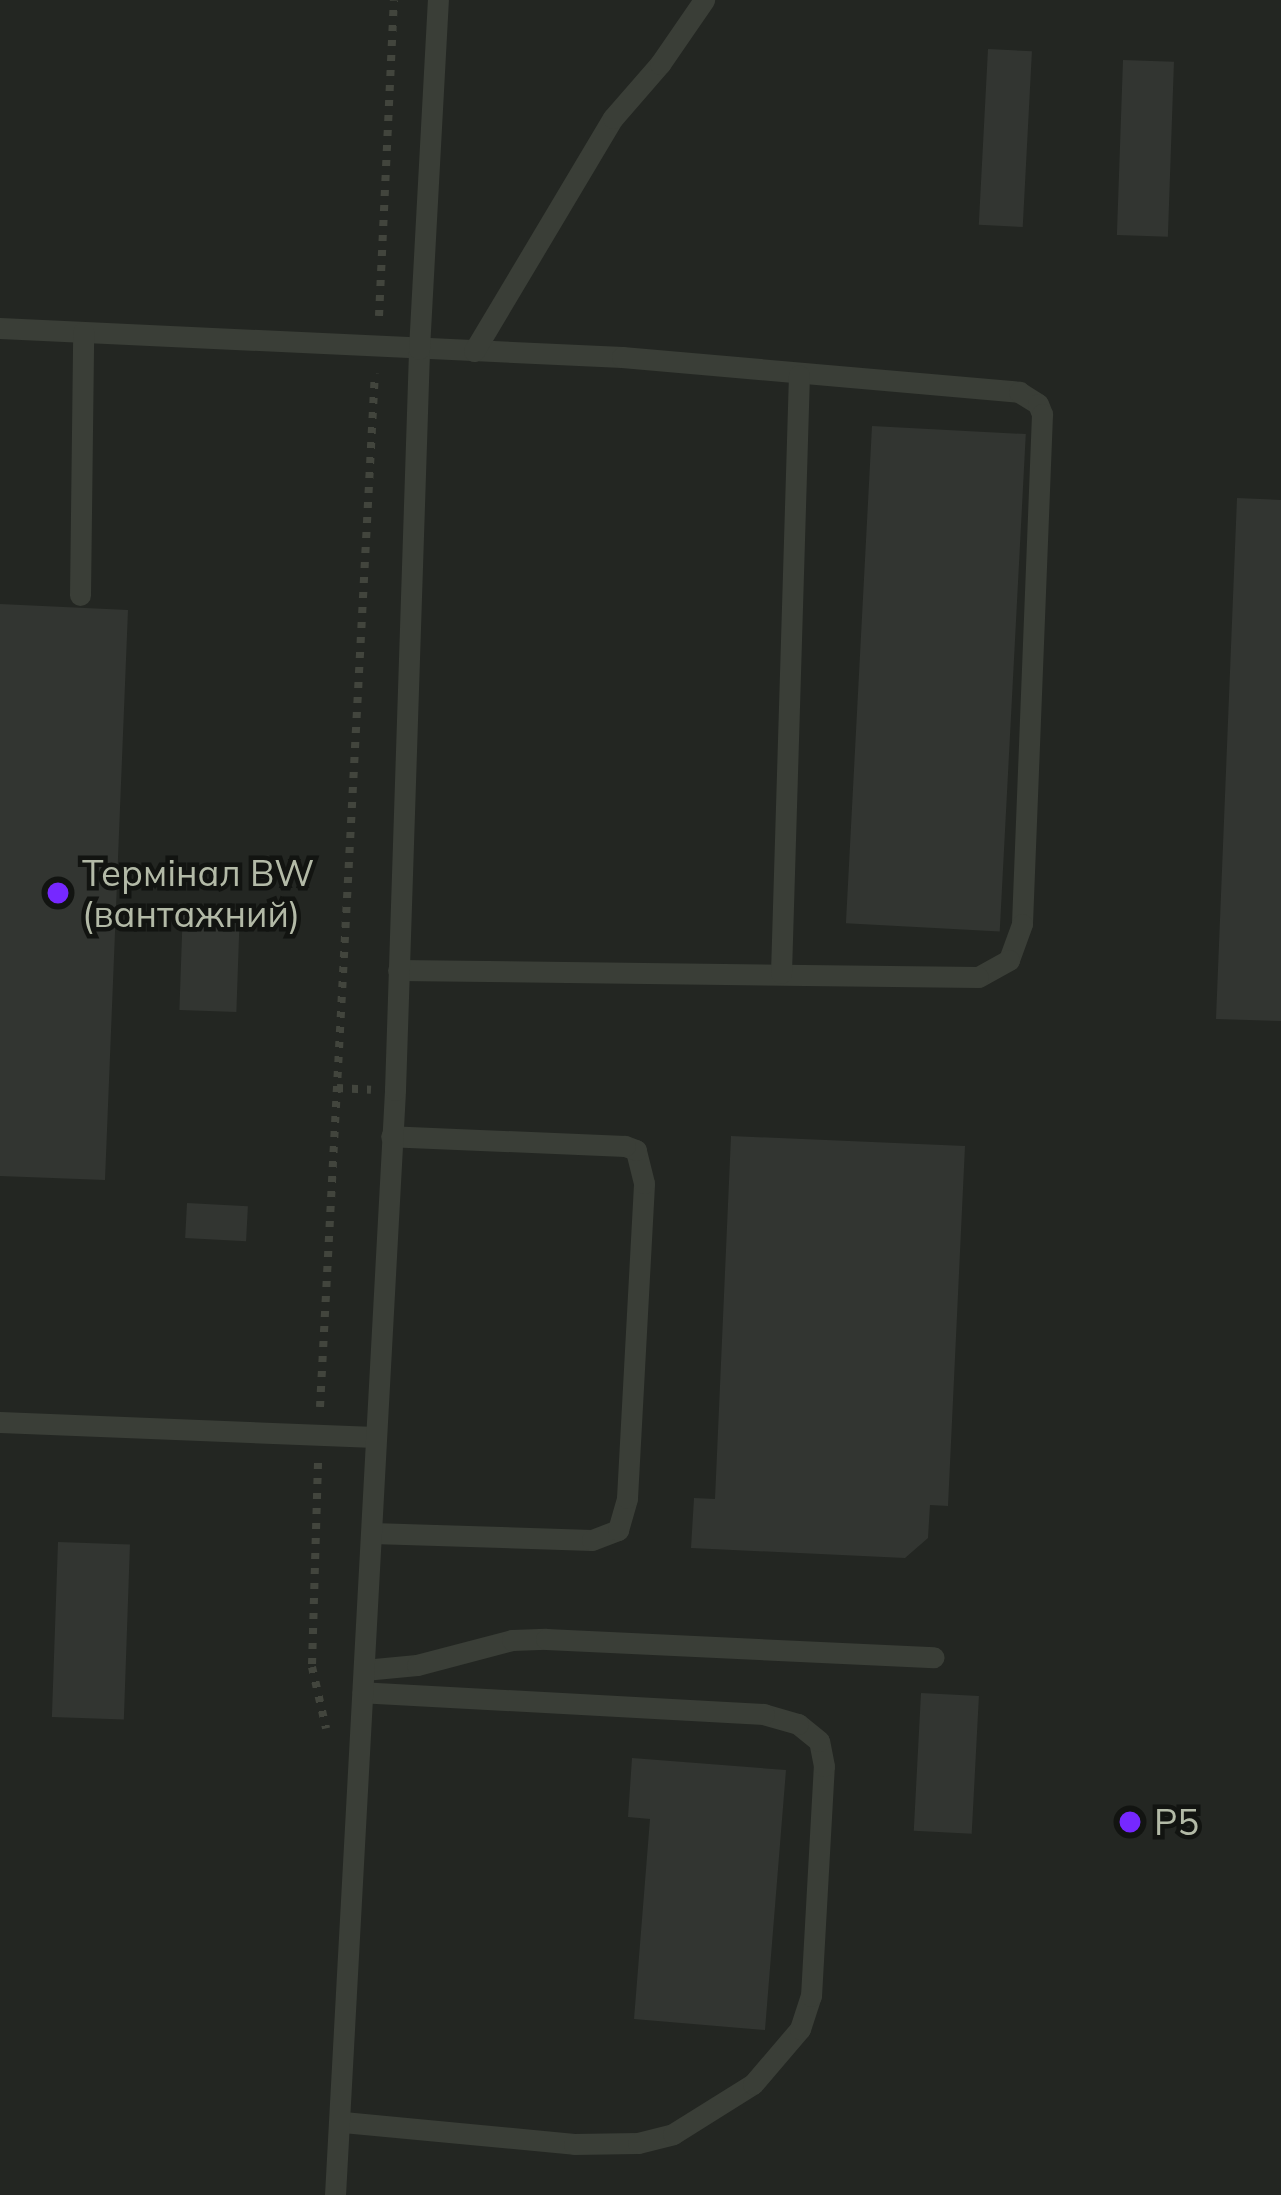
<!DOCTYPE html>
<meta charset="utf-8">
<style>
body{margin:0}
#map{position:relative;width:1281px;height:2195px;overflow:hidden;background:#171916;font-family:Mulish,sans-serif}
div>[style]{position:absolute}
.built>*{inset:0;background:#232622;transform-origin:0 0}
.building>*{inset:0;background:#323531;transform-origin:0 0}
.path>*{height:8px;margin-top:-4px;transform-origin:0;background:repeating-linear-gradient(90deg,#42453d 0 6px,transparent 0 15px)}
.lane>*{height:21px;margin:-10.5px;padding:0 10.5px;transform-origin:10.5px;border-radius:10.5px;background:#3a3e37}
.dots>*{width:33px;height:33px;translate:-50% -50%;box-sizing:border-box;border:6px solid #121411;border-radius:50%}
span{translate:-50% -50%;white-space:nowrap;text-align:center;line-height:1.15;-webkit-text-stroke:9px #121411;paint-order:stroke}
.poi-label{font-size:36px;color:#b3baa7}
.left{translate:0 -50%;text-align:left}
</style>
<div id="map">
<div class="built">
<div style="left:0;top:0;width:1281px;height:2195px"></div>
</div>
<div class="building">
<div style="left:988px;top:49px;width:44px;height:176px;rotate:3deg"></div>
<div style="left:1123px;top:60px;width:51px;height:175px;rotate:2deg"></div>
<div style="left:872px;top:426px;width:154px;height:498px;rotate:3deg"></div>
<div style="clip-path:polygon(1237px 498px,1281px 500px,1281px 1021px,1216px 1019px)"></div>
<div style="clip-path:polygon(0 604px,128px 610px,105px 1180px,0 1176px)"></div>
<div style="left:183px;top:907px;width:57px;height:103px;rotate:2deg"></div>
<div style="clip-path:polygon(731px 1136px,965px 1146px,948px 1506px,930px 1505px,928px 1538px,905px 1558px,691px 1548px,694px 1498px,715px 1499px)"></div>
<div style="left:187px;top:1203px;width:61px;height:35px;rotate:3deg"></div>
<div style="left:58px;top:1542px;width:72px;height:175px;rotate:2deg"></div>
<div style="left:921px;top:1693px;width:58px;height:138px;rotate:3deg"></div>
<div style="clip-path:polygon(632px 1758px,786px 1770px,765px 2030px,634px 2019px,650px 1819px,628px 1817px)"></div>
</div>
<div class="path">
<div style="left:379px;top:316px;width:316px;rotate:-87.3deg"></div>
<div style="left:337px;top:1088px;width:34px;rotate:3deg"></div>
<div style="left:320px;top:1407px;width:1035px;rotate:-86.96deg"></div>
<div style="left:318px;top:1463px;width:204px;rotate:91.7deg"></div>
<div style="left:312px;top:1667px;width:63px;rotate:77.1deg"></div>
</div>
<div class="lane">
<div style="left:0;top:328px;width:623px;rotate:2.67deg"></div>
<div style="left:622px;top:357px;width:399px;rotate:5deg"></div>
<div style="left:1019px;top:392px;width:22px;rotate:32deg"></div>
<div style="left:1038px;top:404px;width:11px;rotate:68deg"></div>
<div style="left:1042px;top:414px;width:510px;rotate:92.25deg"></div>
<div style="left:1022px;top:924px;width:38px;rotate:110deg"></div>
<div style="left:1009px;top:960px;width:35px;rotate:151deg"></div>
<div style="left:978px;top:977px;width:580px;rotate:-179.31deg"></div>
<div style="left:474px;top:351px;width:271px;rotate:-59.2deg"></div>
<div style="left:613px;top:118px;width:72px;rotate:-49deg"></div>
<div style="left:660px;top:64px;width:78px;rotate:-55.5deg"></div>
<div style="left:80px;top:595px;width:263px;rotate:-89.3deg"></div>
<div style="left:781px;top:973px;width:598px;rotate:-88.28deg"></div>
<div style="left:0;top:1422px;width:375px;rotate:2.3deg"></div>
<div style="left:372px;top:1533px;width:220px;rotate:1.8deg"></div>
<div style="left:592px;top:1540px;width:28px;rotate:-21deg"></div>
<div style="left:618px;top:1530px;width:33px;rotate:-74deg"></div>
<div style="left:627px;top:1498px;width:315px;rotate:-86.9deg"></div>
<div style="left:644px;top:1183px;width:34px;rotate:-104deg"></div>
<div style="left:636px;top:1150px;width:12px;rotate:-160deg"></div>
<div style="left:625px;top:1146px;width:234px;rotate:-177.6deg"></div>
<div style="left:364px;top:1670px;width:53px;rotate:-5.4deg"></div>
<div style="left:417px;top:1665px;width:98px;rotate:-14.7deg"></div>
<div style="left:512px;top:1640px;width:34px;rotate:-2deg"></div>
<div style="left:546px;top:1639px;width:388px;rotate:2.7deg"></div>
<div style="left:343px;top:2122px;width:232px;rotate:5.4deg"></div>
<div style="left:574px;top:2144px;width:64px;rotate:-0.9deg"></div>
<div style="left:638px;top:2143px;width:36px;rotate:-14deg"></div>
<div style="left:673px;top:2134px;width:94px;rotate:-32deg"></div>
<div style="left:753px;top:2084px;width:72px;rotate:-49.5deg"></div>
<div style="left:800px;top:2029px;width:35px;rotate:-72deg"></div>
<div style="left:811px;top:1996px;width:230px;rotate:-86.8deg"></div>
<div style="left:824px;top:1766px;width:25px;rotate:-101deg"></div>
<div style="left:819px;top:1741px;width:27px;rotate:-141deg"></div>
<div style="left:798px;top:1724px;width:35px;rotate:-164deg"></div>
<div style="left:764px;top:1714px;width:402px;rotate:-176.9deg"></div>
<div style="left:335px;top:2195px;width:1107px;rotate:-86.89deg"></div>
<div style="left:395px;top:1090px;width:741px;rotate:-88.14deg"></div>
<div style="left:419px;top:349px;width:350px;rotate:-86.9deg"></div>
</div>
<div class="dots">
<div style="left:58px;top:893px;background:#7628ff"></div>
<div style="left:1130px;top:1822px;background:#7628ff"></div>
</div>
<div class="poi-label">
<span class="left" style="left:82px;top:893px">Термінал BW<br>(вантажний)</span>
<span class="left" style="left:1154px;top:1822px">P5</span>
</div>
</div>
